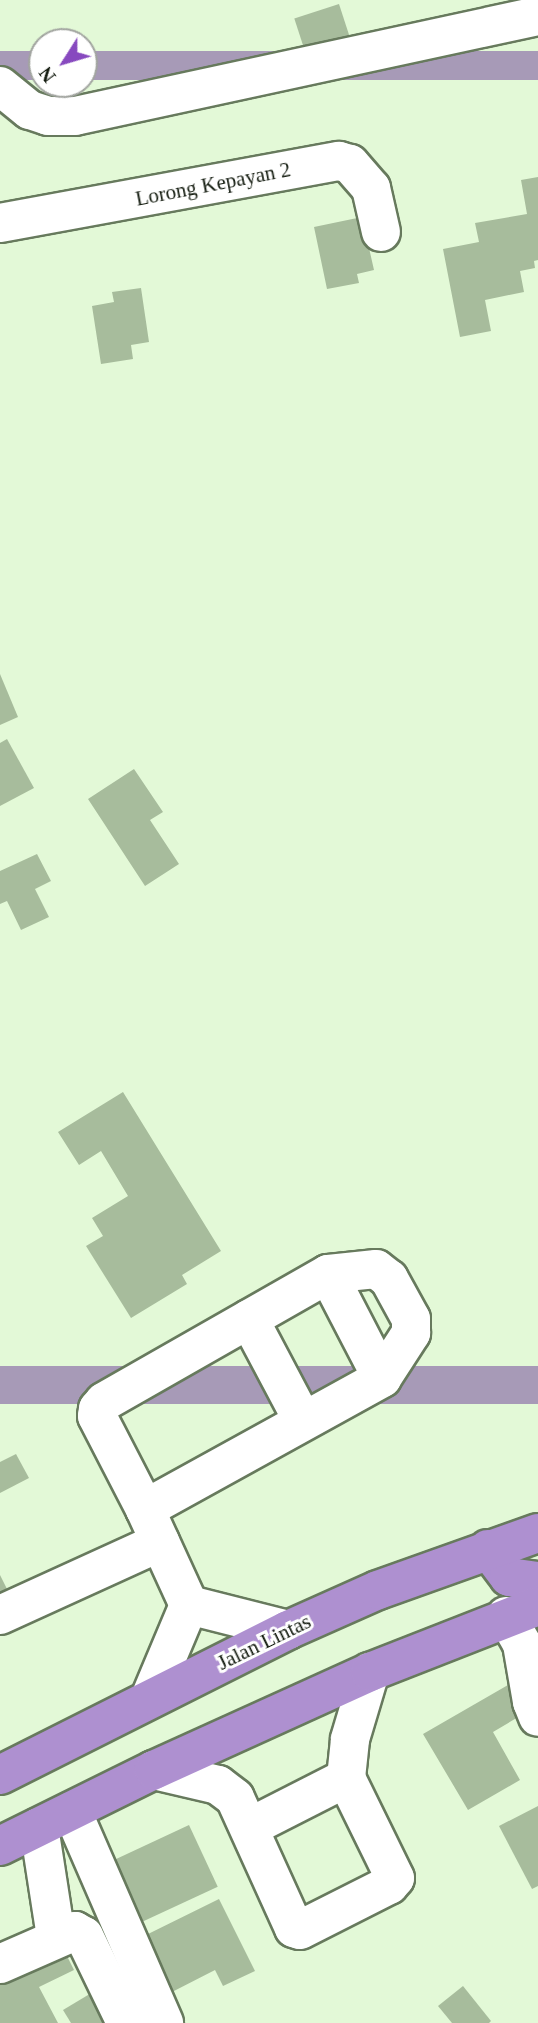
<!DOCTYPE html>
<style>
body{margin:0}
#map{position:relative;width:538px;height:2023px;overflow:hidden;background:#e3f9d7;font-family:Georgia,serif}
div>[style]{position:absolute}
.water>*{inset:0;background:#a79ab7;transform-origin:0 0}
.building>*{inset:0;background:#a7bc9c;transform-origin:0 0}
.roads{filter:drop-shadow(2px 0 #677a5d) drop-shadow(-2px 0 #677a5d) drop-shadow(0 2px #677a5d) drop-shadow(0 -2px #677a5d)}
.minor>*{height:38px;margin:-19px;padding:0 19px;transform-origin:19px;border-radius:19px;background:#fff}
.highway>*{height:38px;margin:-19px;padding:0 19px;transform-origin:19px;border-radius:19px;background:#ae90d0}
span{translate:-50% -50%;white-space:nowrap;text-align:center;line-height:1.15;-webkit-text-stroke:6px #fff;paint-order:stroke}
.street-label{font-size:21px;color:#131b0f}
.north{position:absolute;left:28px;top:28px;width:70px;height:70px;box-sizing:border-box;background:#fff;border:2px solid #a1a49f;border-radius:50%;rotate:233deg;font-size:19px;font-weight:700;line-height:28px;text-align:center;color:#131b0f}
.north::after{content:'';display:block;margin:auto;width:24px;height:32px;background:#8749bf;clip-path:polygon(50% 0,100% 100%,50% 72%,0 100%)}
</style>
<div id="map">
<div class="water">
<div style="left:538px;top:51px;width:29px;height:551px;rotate:90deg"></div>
<div style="left:538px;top:1366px;width:38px;height:605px;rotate:90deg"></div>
</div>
<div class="building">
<div style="left:339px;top:4px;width:40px;height:47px;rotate:72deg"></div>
<div style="clip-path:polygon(538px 177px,538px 260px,534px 261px,535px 268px,520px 271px,524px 292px,485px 300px,491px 331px,460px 337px,443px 249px,479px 242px,475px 223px,527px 214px,521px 180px)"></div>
<div style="clip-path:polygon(362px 217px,374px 270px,357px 274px,359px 283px,327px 289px,314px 227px)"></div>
<div style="clip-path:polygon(141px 288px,149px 342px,131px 345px,133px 359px,101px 364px,92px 306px,114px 302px,112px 292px)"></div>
<div style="clip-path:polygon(0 674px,18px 717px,0 725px)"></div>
<div style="clip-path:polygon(7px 739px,34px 788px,0 806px,0 743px)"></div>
<div style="clip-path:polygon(134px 769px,163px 812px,150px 820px,179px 864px,145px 886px,88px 799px)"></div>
<div style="clip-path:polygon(37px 854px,51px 881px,35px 889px,49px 917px,21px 930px,7px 901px,0 904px,0 871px)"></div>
<div style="clip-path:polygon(123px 1092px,221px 1251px,182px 1275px,187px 1284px,131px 1318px,86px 1246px,103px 1236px,92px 1218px,128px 1196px,101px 1151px,79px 1165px,58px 1132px)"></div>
<div style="clip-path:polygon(16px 1454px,29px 1478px,0 1493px,0 1462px)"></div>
<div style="clip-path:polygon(0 1575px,11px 1597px,0 1603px)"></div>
<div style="clip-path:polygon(508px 1685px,525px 1713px,493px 1732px,520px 1780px,468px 1810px,423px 1734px)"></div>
<div style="clip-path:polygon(538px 1806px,538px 1886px,532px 1889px,499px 1826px)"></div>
<div style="left:189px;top:1825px;width:68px;height:91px;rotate:65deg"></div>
<div style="clip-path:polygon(219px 1899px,255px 1971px,223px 1986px,215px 1970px,172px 1992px,144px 1936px)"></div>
<div style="clip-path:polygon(64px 1950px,74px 1970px,39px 1987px,58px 2023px,0 2023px,0 1983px)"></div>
<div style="clip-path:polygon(103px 1986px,125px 2023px,71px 2023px,63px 2010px)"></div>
<div style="clip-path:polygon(463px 1986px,491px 2021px,489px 2023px,452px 2023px,438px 2006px)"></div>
</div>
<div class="roads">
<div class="minor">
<div style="left:0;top:86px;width:38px;rotate:39deg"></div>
<div style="left:30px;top:110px;width:19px;rotate:18deg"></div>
<div style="left:48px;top:116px;width:27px"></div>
<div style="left:75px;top:116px;width:474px;rotate:-12.2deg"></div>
<div style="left:0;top:223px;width:345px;rotate:-10.4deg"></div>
<div style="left:339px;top:161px;width:11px;rotate:15deg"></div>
<div style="left:350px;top:164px;width:32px;rotate:49deg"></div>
<div style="left:371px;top:188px;width:45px;rotate:77.2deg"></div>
<div style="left:328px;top:1274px;width:117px;rotate:62.6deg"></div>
<div style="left:249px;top:1319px;width:115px;rotate:62.1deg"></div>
<div style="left:145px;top:1509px;width:271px;rotate:-28.9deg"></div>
<div style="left:382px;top:1378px;width:54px;rotate:-57.2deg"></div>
<div style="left:411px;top:1333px;width:14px;rotate:-90deg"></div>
<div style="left:411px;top:1319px;width:46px;rotate:-118.8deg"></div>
<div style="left:389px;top:1279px;width:16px;rotate:-142deg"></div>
<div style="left:376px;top:1269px;width:48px;rotate:174.1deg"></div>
<div style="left:328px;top:1274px;width:258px;rotate:150.3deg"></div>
<div style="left:104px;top:1402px;width:9px;rotate:131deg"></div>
<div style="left:98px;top:1409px;width:7px;rotate:98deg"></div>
<div style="left:97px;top:1416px;width:105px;rotate:62.7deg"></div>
<div style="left:145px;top:1509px;width:106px;rotate:65.4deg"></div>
<div style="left:189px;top:1605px;width:101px;rotate:112.8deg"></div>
<div style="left:189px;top:1605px;width:102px;rotate:14.2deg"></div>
<div style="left:0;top:1615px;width:176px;rotate:-24.5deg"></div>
<div style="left:506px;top:1616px;width:32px;rotate:60deg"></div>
<div style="left:522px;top:1644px;width:59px;rotate:80.2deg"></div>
<div style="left:532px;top:1702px;width:16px;rotate:68deg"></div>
<div style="left:154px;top:1770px;width:66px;rotate:13.2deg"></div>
<div style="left:218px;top:1785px;width:21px;rotate:37deg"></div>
<div style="left:235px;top:1798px;width:143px;rotate:65.6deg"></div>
<div style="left:294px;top:1928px;width:6px;rotate:18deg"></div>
<div style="left:300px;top:1930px;width:100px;rotate:-26.8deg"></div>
<div style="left:389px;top:1885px;width:9px;rotate:-49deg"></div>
<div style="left:395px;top:1878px;width:111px;rotate:-116.1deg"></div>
<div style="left:346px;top:1778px;width:39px;rotate:-84deg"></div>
<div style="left:350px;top:1739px;width:70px;rotate:-73.4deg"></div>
<div style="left:72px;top:1811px;width:231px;rotate:66.5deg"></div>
<div style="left:39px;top:1827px;width:111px;rotate:81.2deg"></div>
<div style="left:250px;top:1827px;width:108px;rotate:-27deg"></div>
<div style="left:0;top:1964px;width:82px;rotate:-23.7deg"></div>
<div style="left:75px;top:1931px;width:10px;rotate:29deg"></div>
<div style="left:84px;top:1936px;width:97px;rotate:64.2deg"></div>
</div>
<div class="highway">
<div style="left:488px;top:1549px;width:35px;rotate:53deg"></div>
<div style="left:509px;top:1577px;width:29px;rotate:8deg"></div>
<div style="left:0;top:1775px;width:322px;rotate:-26.7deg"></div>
<div style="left:288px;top:1630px;width:98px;rotate:-24deg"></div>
<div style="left:378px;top:1590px;width:170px;rotate:-19.6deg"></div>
<div style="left:0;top:1846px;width:172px;rotate:-26.3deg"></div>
<div style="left:154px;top:1770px;width:237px;rotate:-24.4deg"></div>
<div style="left:370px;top:1672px;width:180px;rotate:-21.4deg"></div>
</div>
</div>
<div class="street-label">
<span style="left:213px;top:184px;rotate:-11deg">Lorong Kepayan 2</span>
<span style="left:264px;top:1642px;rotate:-26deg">Jalan Lintas</span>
</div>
<div class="north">N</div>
</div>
